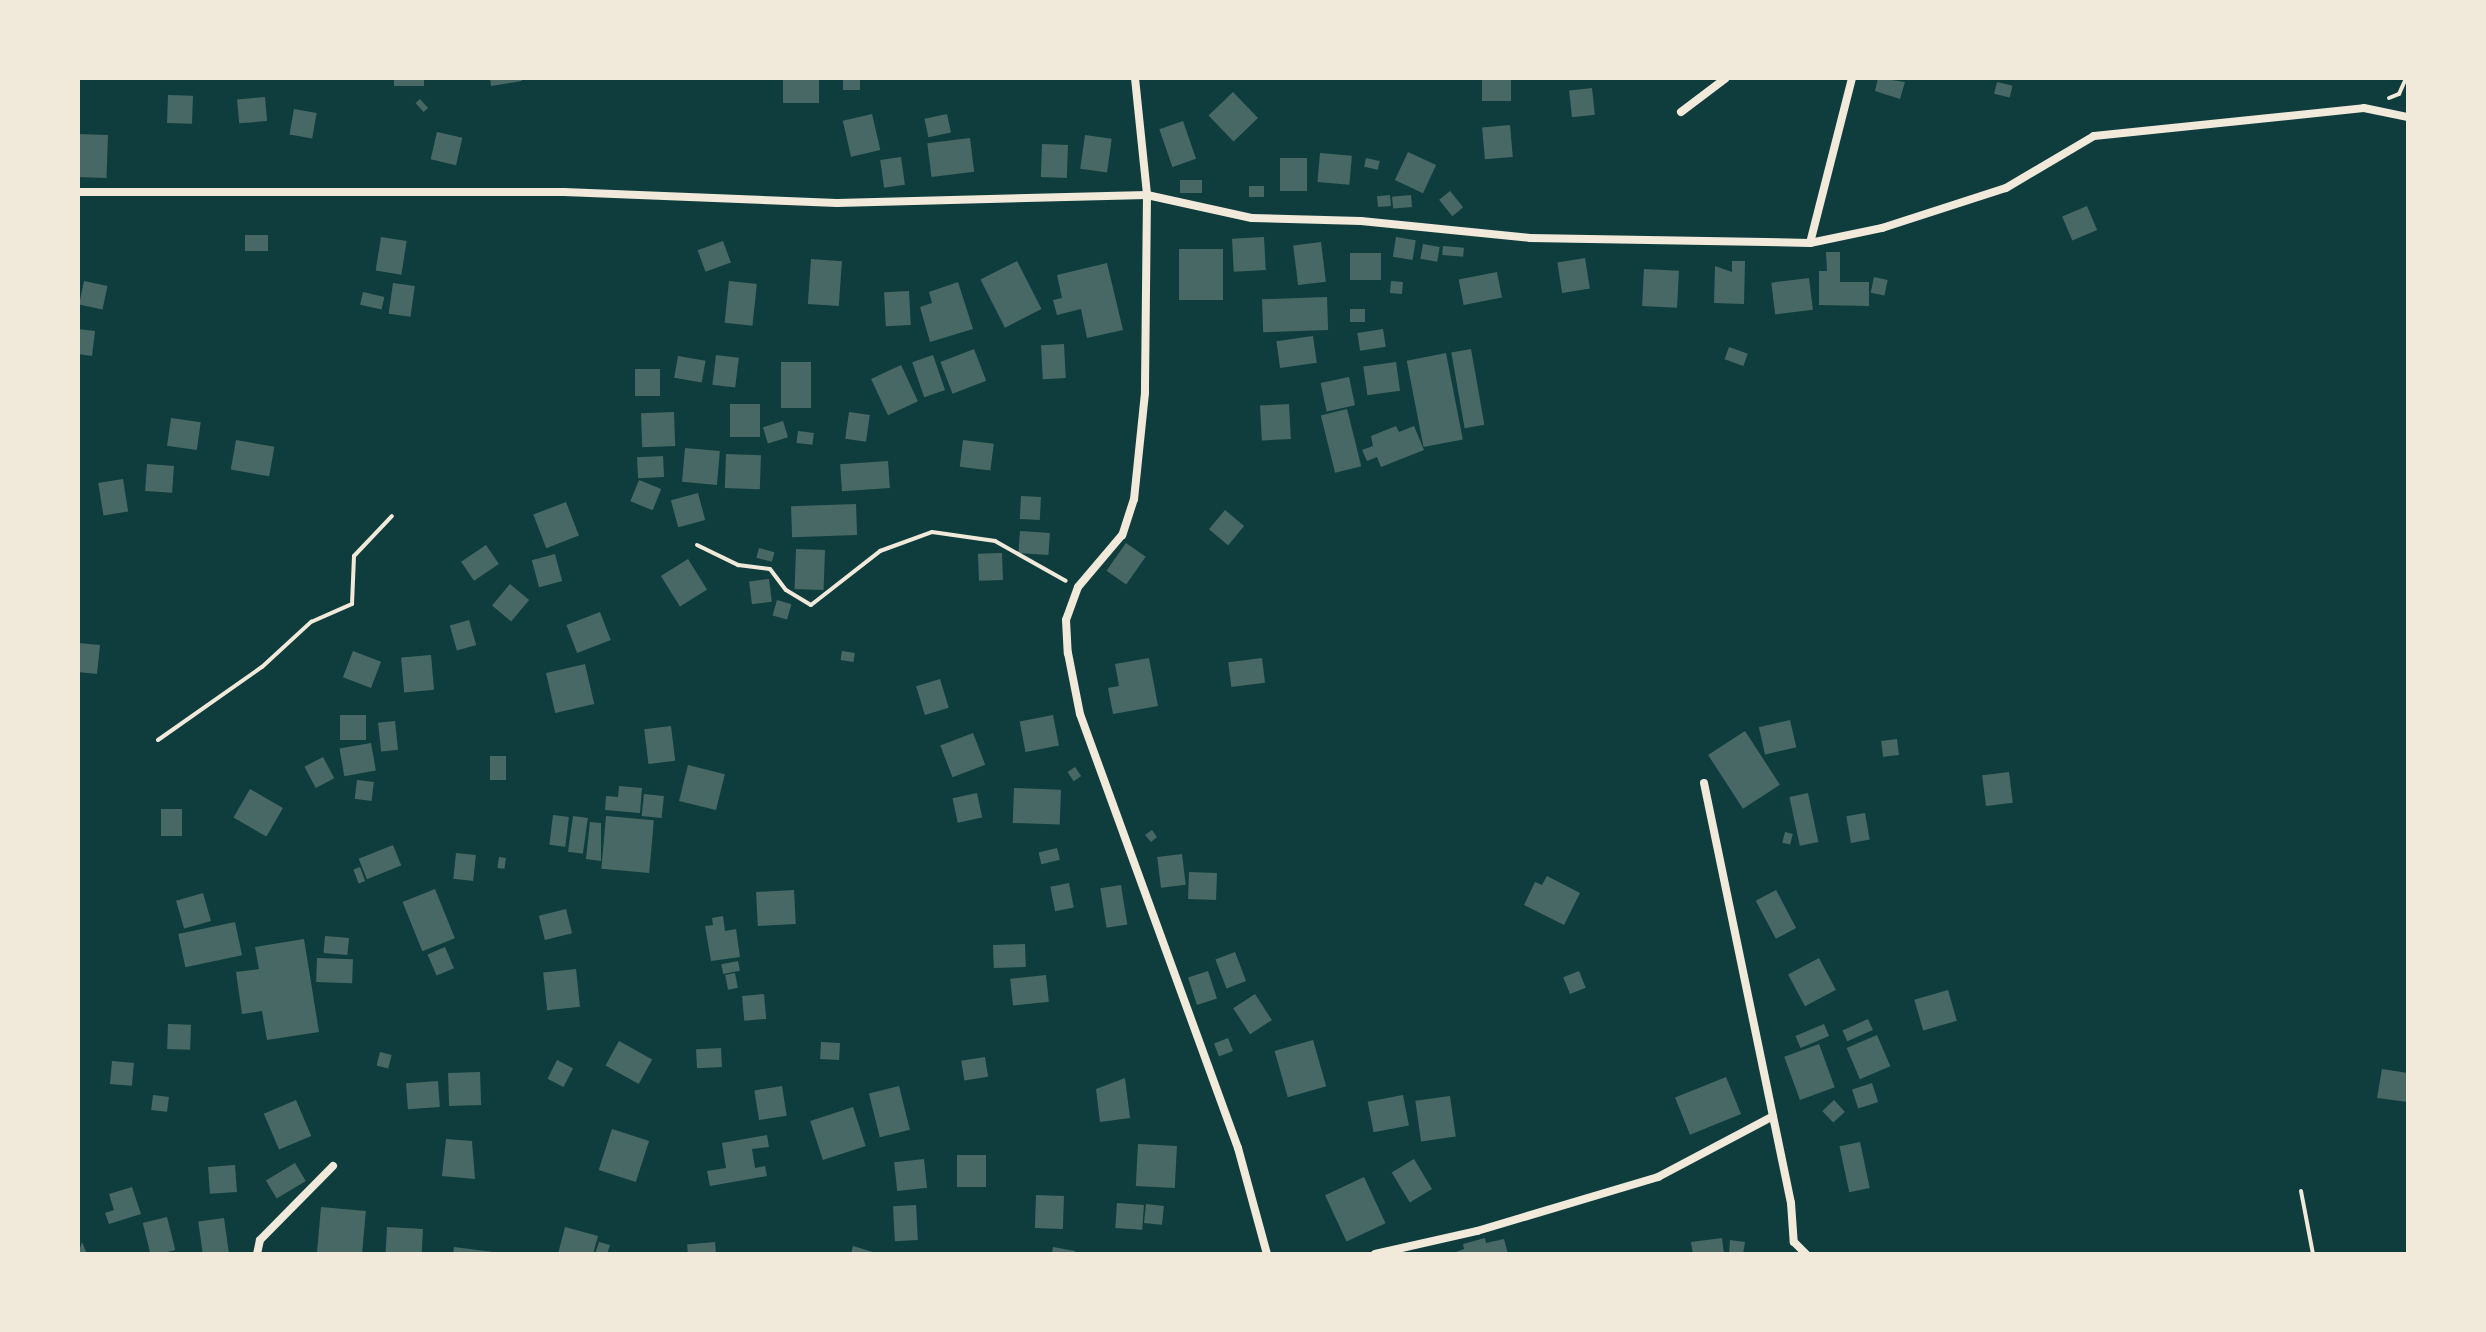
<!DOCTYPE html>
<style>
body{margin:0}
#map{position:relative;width:2486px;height:1332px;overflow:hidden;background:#0f3d3e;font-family:Jost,sans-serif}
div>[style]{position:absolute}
.building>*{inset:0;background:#486865;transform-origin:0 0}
.path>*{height:4px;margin:-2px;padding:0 2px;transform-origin:2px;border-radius:2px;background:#f1e9da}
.minor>*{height:8px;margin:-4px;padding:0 4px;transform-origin:4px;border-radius:4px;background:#f1e9da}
span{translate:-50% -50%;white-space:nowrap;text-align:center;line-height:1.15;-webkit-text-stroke:6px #f1e9da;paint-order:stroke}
.frame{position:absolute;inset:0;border:80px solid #f1e9da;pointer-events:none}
</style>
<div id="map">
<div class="building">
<div style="left:394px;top:78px;width:30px;height:8px"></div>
<div style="clip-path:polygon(490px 78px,521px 78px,522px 81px,491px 86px)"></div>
<div style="left:783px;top:78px;width:36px;height:25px"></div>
<div style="left:843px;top:78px;width:17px;height:12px"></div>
<div style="left:1482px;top:78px;width:29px;height:23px"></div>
<div style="clip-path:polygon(1878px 78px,1905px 82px,1900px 99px,1875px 91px)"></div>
<div style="left:1997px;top:82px;width:16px;height:12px;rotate:14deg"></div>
<div style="left:1592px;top:88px;width:27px;height:23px;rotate:84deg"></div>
<div style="left:1233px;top:92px;width:36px;height:34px;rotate:46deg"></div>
<div style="left:168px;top:95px;width:25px;height:28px;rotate:2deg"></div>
<div style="left:265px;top:97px;width:24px;height:28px;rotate:85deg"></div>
<div style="left:420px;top:99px;width:12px;height:6px;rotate:48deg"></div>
<div style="left:294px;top:109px;width:23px;height:26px;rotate:10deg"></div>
<div style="left:872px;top:114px;width:37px;height:30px;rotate:77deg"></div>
<div style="left:947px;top:114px;width:19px;height:23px;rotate:78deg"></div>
<div style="left:1183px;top:121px;width:40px;height:25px;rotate:71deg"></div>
<div style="left:1510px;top:125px;width:32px;height:28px;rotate:85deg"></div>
<div style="left:437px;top:132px;width:26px;height:28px;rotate:13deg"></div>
<div style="left:78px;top:134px;width:30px;height:43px;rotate:2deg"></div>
<div style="left:1085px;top:135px;width:27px;height:34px;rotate:8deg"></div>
<div style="left:970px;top:138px;width:34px;height:43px;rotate:83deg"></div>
<div style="left:1042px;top:144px;width:26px;height:33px;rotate:2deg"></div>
<div style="left:1408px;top:152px;width:31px;height:31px;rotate:25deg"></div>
<div style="left:1320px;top:153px;width:32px;height:29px;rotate:5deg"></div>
<div style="left:901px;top:157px;width:28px;height:21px;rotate:82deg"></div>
<div style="left:1280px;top:158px;width:27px;height:33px"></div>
<div style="left:1366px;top:158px;width:14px;height:9px;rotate:12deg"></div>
<div style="left:1202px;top:180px;width:13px;height:22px;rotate:90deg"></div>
<div style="left:1249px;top:186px;width:15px;height:11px"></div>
<div style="left:1450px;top:191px;width:21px;height:14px;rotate:51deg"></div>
<div style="left:1390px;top:195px;width:11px;height:13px;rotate:85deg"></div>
<div style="left:1411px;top:195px;width:12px;height:19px;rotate:85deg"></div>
<div style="left:2087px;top:206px;width:26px;height:27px;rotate:67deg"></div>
<div style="left:245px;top:235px;width:23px;height:16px"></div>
<div style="left:381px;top:237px;width:26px;height:34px;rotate:9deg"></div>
<div style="left:1264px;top:237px;width:33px;height:32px;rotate:87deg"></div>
<div style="left:1396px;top:237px;width:20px;height:20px;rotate:9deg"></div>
<div style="left:723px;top:241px;width:23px;height:27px;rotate:70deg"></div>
<div style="left:1321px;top:242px;width:40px;height:28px;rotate:83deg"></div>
<div style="left:1423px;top:244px;width:17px;height:15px;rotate:10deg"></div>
<div style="left:1443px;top:246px;width:21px;height:9px;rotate:5deg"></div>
<div style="left:1179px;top:249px;width:44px;height:51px"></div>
<div style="clip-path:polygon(1826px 252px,1840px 252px,1840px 282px,1869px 282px,1869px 306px,1819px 305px,1819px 271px,1827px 271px)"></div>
<div style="left:1350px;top:253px;width:31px;height:27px"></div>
<div style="left:1585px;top:258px;width:31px;height:28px;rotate:81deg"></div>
<div style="left:811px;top:259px;width:31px;height:45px;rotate:4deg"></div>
<div style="left:1017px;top:261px;width:54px;height:41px;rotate:63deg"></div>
<div style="clip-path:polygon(1732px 261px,1745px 261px,1744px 304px,1714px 303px,1715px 266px,1732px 272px)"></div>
<div style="clip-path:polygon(1107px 263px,1123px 330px,1087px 338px,1081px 309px,1057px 315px,1053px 300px,1062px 298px,1057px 275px)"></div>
<div style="left:1644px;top:269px;width:35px;height:37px;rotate:3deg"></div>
<div style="left:1497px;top:272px;width:26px;height:39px;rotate:79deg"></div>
<div style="left:1874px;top:277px;width:14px;height:16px;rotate:12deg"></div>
<div style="left:1809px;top:278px;width:32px;height:38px;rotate:83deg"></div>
<div style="left:84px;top:281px;width:24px;height:24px;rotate:12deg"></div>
<div style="left:729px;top:281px;width:28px;height:42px;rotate:6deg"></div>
<div style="left:1391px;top:281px;width:12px;height:12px;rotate:5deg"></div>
<div style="clip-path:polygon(958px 282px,973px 329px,930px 342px,920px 307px,932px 303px,929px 292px)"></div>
<div style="left:393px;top:283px;width:22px;height:31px;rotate:8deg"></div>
<div style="left:909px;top:291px;width:34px;height:25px;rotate:87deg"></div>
<div style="left:363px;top:292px;width:22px;height:13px;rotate:13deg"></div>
<div style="left:1327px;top:297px;width:33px;height:65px;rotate:88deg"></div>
<div style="left:1350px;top:309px;width:15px;height:13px"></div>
<div style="clip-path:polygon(78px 329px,95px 331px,92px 356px,78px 354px)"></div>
<div style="left:1383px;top:329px;width:18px;height:26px;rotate:81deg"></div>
<div style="left:1313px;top:336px;width:27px;height:37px;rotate:82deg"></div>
<div style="left:1064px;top:344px;width:34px;height:23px;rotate:87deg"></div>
<div style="left:1729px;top:347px;width:20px;height:13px;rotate:20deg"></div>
<div style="left:974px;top:349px;width:34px;height:36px;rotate:69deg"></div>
<div style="left:1471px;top:349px;width:77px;height:20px;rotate:80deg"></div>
<div style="left:1446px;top:353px;width:88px;height:40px;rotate:79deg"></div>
<div style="left:716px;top:355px;width:23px;height:30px;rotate:7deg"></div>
<div style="left:933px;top:355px;width:37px;height:22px;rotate:71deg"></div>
<div style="left:678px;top:356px;width:28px;height:22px;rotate:10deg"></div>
<div style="left:781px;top:362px;width:30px;height:46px"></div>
<div style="left:1396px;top:362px;width:29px;height:33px;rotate:82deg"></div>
<div style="left:901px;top:365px;width:40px;height:33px;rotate:65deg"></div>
<div style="left:635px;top:369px;width:25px;height:27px"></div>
<div style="left:1349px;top:377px;width:29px;height:29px;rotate:78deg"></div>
<div style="left:730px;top:404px;width:30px;height:33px"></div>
<div style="left:1289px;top:404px;width:35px;height:29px;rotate:87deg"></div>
<div style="left:1347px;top:409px;width:59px;height:27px;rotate:76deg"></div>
<div style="left:674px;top:412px;width:34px;height:33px;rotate:88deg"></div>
<div style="left:849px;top:412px;width:21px;height:27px;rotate:8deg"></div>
<div style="left:171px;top:418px;width:30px;height:28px;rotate:8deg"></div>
<div style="left:783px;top:421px;width:17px;height:21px;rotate:73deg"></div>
<div style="clip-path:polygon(1396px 426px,1399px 432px,1414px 426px,1424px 450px,1381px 467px,1377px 457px,1367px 461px,1362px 450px,1373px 446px,1371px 436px)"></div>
<div style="left:798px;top:431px;width:16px;height:12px;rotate:7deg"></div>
<div style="left:236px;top:440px;width:39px;height:30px;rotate:10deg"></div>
<div style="left:963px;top:440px;width:31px;height:27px;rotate:7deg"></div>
<div style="left:685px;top:448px;width:35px;height:34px;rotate:5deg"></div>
<div style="left:726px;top:454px;width:35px;height:34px;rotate:2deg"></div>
<div style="left:663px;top:456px;width:21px;height:26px;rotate:87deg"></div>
<div style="left:888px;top:461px;width:27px;height:48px;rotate:86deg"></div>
<div style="left:147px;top:464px;width:27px;height:27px;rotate:4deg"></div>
<div style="left:123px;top:479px;width:33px;height:25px;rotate:81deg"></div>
<div style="left:639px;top:480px;width:24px;height:23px;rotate:22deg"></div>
<div style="left:698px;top:493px;width:28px;height:28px;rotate:75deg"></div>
<div style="left:1021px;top:496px;width:20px;height:23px;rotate:3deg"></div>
<div style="left:566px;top:502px;width:36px;height:35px;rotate:69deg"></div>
<div style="left:856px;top:504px;width:31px;height:65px;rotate:88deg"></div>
<div style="left:1225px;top:510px;width:25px;height:25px;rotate:40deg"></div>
<div style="left:1020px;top:531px;width:30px;height:22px;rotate:4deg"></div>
<div style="left:1126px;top:543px;width:24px;height:34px;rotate:35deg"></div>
<div style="left:486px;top:545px;width:23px;height:30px;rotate:56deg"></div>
<div style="left:759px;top:548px;width:16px;height:10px;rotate:15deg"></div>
<div style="left:796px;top:549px;width:29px;height:40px;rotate:2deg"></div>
<div style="left:1002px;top:553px;width:27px;height:24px;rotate:88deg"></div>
<div style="left:555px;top:554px;width:28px;height:24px;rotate:75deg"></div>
<div style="left:688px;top:559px;width:36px;height:32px;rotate:58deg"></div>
<div style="left:769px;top:579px;width:23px;height:20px;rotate:83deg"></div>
<div style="left:510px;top:584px;width:25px;height:28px;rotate:40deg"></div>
<div style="left:777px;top:600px;width:15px;height:16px;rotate:16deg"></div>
<div style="left:600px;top:612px;width:30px;height:36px;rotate:69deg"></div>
<div style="left:469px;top:620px;width:26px;height:20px;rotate:74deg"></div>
<div style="clip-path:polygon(78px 643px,100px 645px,97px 674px,78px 672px)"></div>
<div style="left:353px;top:651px;width:30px;height:28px;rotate:21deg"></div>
<div style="left:842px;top:651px;width:13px;height:9px;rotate:9deg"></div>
<div style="left:431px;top:655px;width:35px;height:30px;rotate:85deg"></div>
<div style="clip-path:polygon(1149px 658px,1158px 706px,1113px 714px,1108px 688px,1119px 686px,1115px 664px)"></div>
<div style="left:1262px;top:658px;width:25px;height:34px;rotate:83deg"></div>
<div style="left:585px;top:664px;width:41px;height:40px;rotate:77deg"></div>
<div style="left:940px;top:679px;width:30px;height:25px;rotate:73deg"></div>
<div style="left:340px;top:715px;width:26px;height:25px"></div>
<div style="left:1053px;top:715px;width:31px;height:34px;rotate:79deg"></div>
<div style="left:1790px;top:720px;width:28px;height:32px;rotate:77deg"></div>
<div style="left:395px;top:721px;width:29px;height:17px;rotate:84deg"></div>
<div style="left:671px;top:726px;width:35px;height:27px;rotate:83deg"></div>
<div style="left:1745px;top:731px;width:64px;height:44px;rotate:57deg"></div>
<div style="left:973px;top:733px;width:34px;height:35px;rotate:69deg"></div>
<div style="left:1897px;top:739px;width:16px;height:16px;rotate:83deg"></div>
<div style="left:371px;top:743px;width:28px;height:32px;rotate:80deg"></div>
<div style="left:490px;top:756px;width:16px;height:24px"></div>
<div style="left:323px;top:757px;width:24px;height:21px;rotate:62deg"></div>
<div style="left:688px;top:765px;width:38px;height:37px;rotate:14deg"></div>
<div style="left:1075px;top:767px;width:11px;height:9px;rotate:56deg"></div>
<div style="left:2009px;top:772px;width:31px;height:27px;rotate:83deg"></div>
<div style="left:357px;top:780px;width:17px;height:19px;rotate:7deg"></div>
<div style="clip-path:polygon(619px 786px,642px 788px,640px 813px,605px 810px,606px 796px,618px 797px)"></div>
<div style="left:1014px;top:788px;width:47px;height:35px;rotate:2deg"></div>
<div style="left:250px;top:789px;width:38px;height:33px;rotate:30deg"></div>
<div style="left:977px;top:793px;width:25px;height:25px;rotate:78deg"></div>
<div style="left:1808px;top:793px;width:50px;height:19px;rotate:78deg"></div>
<div style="left:644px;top:794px;width:20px;height:22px;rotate:6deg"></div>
<div style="left:161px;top:809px;width:21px;height:27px"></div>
<div style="left:1865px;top:813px;width:27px;height:19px;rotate:80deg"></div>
<div style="left:553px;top:815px;width:16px;height:30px;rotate:7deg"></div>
<div style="left:573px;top:816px;width:15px;height:36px;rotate:8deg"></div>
<div style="left:606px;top:816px;width:48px;height:53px;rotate:5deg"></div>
<div style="clip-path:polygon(590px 822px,601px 823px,601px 861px,586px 859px)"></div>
<div style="clip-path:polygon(1152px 830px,1157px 837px,1151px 842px,1145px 835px)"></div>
<div style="left:1785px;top:832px;width:8px;height:11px;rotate:14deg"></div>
<div style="left:393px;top:845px;width:22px;height:37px;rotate:68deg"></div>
<div style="left:1057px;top:848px;width:12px;height:19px;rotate:76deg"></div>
<div style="left:456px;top:853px;width:20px;height:26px;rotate:6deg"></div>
<div style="left:1182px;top:854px;width:31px;height:25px;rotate:83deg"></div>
<div style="left:499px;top:857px;width:7px;height:11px;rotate:8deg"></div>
<div style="left:360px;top:867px;width:15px;height:7px;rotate:70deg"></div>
<div style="left:1189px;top:872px;width:28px;height:27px;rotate:2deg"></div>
<div style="clip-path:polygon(1547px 876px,1580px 893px,1564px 925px,1524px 905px,1535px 882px,1542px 885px)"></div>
<div style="left:1069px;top:883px;width:25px;height:19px;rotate:79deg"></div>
<div style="left:1121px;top:885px;width:40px;height:21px;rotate:81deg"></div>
<div style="left:435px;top:889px;width:53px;height:35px;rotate:68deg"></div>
<div style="left:794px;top:890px;width:34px;height:38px;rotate:87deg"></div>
<div style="left:1776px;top:890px;width:43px;height:23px;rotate:62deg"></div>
<div style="left:203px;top:893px;width:29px;height:28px;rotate:74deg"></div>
<div style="left:566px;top:909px;width:25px;height:28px;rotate:76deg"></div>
<div style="clip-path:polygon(723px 916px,725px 931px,736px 929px,740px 957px,711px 961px,705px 926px,713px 925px,712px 918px)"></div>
<div style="left:235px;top:922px;width:34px;height:58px;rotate:78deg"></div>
<div style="left:325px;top:936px;width:24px;height:17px;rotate:5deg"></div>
<div style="clip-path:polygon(304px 939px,319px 1032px,267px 1040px,262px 1011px,242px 1014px,236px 972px,259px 969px,255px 947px)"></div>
<div style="left:1025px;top:944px;width:23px;height:32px;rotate:88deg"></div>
<div style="left:445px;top:947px;width:23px;height:19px;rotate:67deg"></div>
<div style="left:1235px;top:952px;width:31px;height:21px;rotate:69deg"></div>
<div style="left:317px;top:958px;width:36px;height:24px;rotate:2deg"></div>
<div style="left:1819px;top:958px;width:36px;height:35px;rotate:62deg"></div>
<div style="left:738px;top:961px;width:10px;height:17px;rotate:79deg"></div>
<div style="left:576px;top:969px;width:38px;height:33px;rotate:84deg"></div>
<div style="left:1208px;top:971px;width:29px;height:21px;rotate:72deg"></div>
<div style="left:1579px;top:971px;width:18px;height:17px;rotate:68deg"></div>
<div style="left:735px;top:973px;width:15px;height:10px;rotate:79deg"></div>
<div style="left:1046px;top:975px;width:27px;height:36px;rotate:84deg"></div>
<div style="left:1948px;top:990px;width:32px;height:35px;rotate:74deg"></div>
<div style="left:764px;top:994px;width:25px;height:22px;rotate:85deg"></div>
<div style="left:1255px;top:994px;width:31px;height:26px;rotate:57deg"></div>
<div style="left:1868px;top:1019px;width:12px;height:28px;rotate:66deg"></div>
<div style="left:168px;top:1024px;width:23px;height:25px;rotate:2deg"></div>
<div style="left:1824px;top:1024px;width:13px;height:31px;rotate:67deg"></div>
<div style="left:1877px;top:1035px;width:34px;height:33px;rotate:67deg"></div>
<div style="left:1228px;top:1038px;width:14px;height:15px;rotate:69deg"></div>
<div style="left:1313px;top:1040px;width:48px;height:40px;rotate:74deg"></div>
<div style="left:619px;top:1041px;width:38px;height:28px;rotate:29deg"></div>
<div style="left:821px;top:1042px;width:19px;height:17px;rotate:3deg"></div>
<div style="left:1819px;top:1044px;width:46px;height:37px;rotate:70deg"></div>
<div style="left:721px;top:1048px;width:19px;height:25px;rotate:87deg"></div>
<div style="left:380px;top:1052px;width:12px;height:14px;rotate:14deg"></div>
<div style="left:985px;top:1057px;width:20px;height:24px;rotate:81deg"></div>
<div style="left:557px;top:1060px;width:18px;height:21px;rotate:27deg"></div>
<div style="left:112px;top:1061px;width:22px;height:23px;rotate:5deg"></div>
<div style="clip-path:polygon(2382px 1069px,2408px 1073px,2408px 1102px,2377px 1098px)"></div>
<div style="left:480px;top:1072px;width:33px;height:32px;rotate:88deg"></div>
<div style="left:1726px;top:1077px;width:40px;height:55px;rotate:68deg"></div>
<div style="clip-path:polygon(1125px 1078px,1130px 1118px,1100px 1122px,1096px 1089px)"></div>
<div style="left:438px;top:1081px;width:26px;height:32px;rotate:86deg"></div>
<div style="left:1872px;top:1083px;width:20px;height:21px;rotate:72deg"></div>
<div style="left:782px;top:1086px;width:30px;height:28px;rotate:81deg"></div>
<div style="left:899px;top:1086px;width:45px;height:31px;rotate:76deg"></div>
<div style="left:153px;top:1095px;width:16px;height:15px;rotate:7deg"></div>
<div style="left:1403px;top:1095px;width:31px;height:36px;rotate:79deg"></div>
<div style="left:1450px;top:1096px;width:41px;height:35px;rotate:82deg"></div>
<div style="left:296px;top:1100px;width:39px;height:35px;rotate:67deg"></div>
<div style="left:1834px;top:1100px;width:16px;height:16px;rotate:47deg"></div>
<div style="left:853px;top:1107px;width:41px;height:45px;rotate:72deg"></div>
<div style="left:612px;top:1129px;width:39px;height:43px;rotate:18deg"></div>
<div style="clip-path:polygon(767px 1135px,769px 1147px,752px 1149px,755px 1168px,765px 1166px,767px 1176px,710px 1186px,707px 1171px,726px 1168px,722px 1143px)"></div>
<div style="clip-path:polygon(446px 1139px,472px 1141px,475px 1179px,442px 1176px)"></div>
<div style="left:1860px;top:1142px;width:47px;height:21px;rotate:78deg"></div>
<div style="left:1138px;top:1144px;width:39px;height:42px;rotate:3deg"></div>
<div style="left:957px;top:1155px;width:29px;height:32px"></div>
<div style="left:924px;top:1159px;width:29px;height:30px;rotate:84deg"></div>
<div style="left:1414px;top:1159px;width:35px;height:26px;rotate:59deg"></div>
<div style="left:295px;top:1163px;width:21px;height:34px;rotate:59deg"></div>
<div style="left:235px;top:1165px;width:27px;height:27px;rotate:86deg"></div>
<div style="left:1364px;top:1177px;width:51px;height:43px;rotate:65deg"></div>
<div style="clip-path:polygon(132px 1187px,141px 1214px,109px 1224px,105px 1213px,114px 1210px,109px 1194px)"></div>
<div style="left:1036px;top:1195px;width:28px;height:33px;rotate:2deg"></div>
<div style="left:1117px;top:1203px;width:27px;height:25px;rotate:4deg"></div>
<div style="left:1146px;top:1204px;width:18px;height:19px;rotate:6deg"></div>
<div style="left:916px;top:1205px;width:35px;height:23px;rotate:87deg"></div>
<div style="left:321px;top:1207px;width:45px;height:47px;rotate:5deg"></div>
<div style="left:167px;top:1217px;width:34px;height:25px;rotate:76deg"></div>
<div style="left:224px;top:1218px;width:36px;height:26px;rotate:82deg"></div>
<div style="left:387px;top:1227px;width:36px;height:27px;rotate:3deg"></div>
<div style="clip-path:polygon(565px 1227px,598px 1236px,593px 1254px,558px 1254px)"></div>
<div style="clip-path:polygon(1485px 1238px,1486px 1243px,1504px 1239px,1508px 1254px,1451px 1254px,1464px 1249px,1463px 1244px)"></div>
<div style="clip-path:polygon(1722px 1238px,1724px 1254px,1693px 1254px,1691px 1242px)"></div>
<div style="clip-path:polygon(1730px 1240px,1745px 1242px,1743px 1254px,1729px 1254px)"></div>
<div style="clip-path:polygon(82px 1242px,87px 1254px,78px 1254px)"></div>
<div style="clip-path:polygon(599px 1242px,610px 1245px,607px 1254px,595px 1254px)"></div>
<div style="left:715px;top:1242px;width:12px;height:28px;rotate:85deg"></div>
<div style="clip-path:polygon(853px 1246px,876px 1253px,876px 1254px,851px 1254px)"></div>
<div style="clip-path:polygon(454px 1247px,493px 1252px,493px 1254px,453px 1254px)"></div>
<div style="clip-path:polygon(1053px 1247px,1075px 1251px,1075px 1254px,1052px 1254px)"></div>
</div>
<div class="path">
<div style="left:2389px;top:98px;width:11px;rotate:-22deg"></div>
<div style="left:2399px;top:94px;width:17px;rotate:-66deg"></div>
<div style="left:697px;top:545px;width:46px;rotate:26deg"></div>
<div style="left:738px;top:565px;width:32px;rotate:7deg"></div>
<div style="left:770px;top:569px;width:26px;rotate:53deg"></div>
<div style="left:786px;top:590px;width:29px;rotate:31deg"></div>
<div style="left:811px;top:605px;width:88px;rotate:-38deg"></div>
<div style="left:880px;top:551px;width:55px;rotate:-20.1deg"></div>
<div style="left:932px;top:532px;width:64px;rotate:8.1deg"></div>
<div style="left:995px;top:541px;width:81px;rotate:29.4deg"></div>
<div style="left:158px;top:740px;width:127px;rotate:-35.1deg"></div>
<div style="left:262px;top:667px;width:67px;rotate:-42.6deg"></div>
<div style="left:311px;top:622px;width:45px;rotate:-23.7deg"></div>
<div style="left:352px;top:604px;width:48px;rotate:-87.6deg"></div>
<div style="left:354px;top:556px;width:55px;rotate:-46.5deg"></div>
<div style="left:2301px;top:1191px;width:64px;rotate:79.2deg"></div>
</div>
<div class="minor">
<div style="left:1135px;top:78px;width:118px;rotate:84.1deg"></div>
<div style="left:1147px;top:195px;width:198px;rotate:90.6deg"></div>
<div style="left:1145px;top:393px;width:107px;rotate:95.9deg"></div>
<div style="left:1134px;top:499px;width:38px;rotate:108deg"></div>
<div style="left:1122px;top:535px;width:68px;rotate:130.2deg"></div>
<div style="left:1078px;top:587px;width:35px;rotate:110deg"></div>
<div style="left:1066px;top:620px;width:33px;rotate:87deg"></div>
<div style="left:1068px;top:653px;width:62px;rotate:78.9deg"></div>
<div style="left:1080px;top:714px;width:462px;rotate:70deg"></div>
<div style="left:1238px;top:1148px;width:110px;rotate:74.7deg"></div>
<div style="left:1681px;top:112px;width:56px;rotate:-37.1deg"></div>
<div style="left:78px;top:192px;width:486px"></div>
<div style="left:564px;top:192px;width:273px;rotate:2.3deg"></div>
<div style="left:837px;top:203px;width:310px;rotate:-1.5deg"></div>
<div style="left:1147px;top:195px;width:107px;rotate:12.4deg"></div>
<div style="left:1252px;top:218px;width:109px;rotate:1.6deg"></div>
<div style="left:1361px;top:221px;width:170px;rotate:5.7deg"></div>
<div style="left:1530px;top:238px;width:280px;rotate:1deg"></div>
<div style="left:1810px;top:243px;width:74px;rotate:-11.8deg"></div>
<div style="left:1882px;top:228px;width:130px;rotate:-17.9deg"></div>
<div style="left:2006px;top:188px;width:102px;rotate:-30.6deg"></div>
<div style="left:2094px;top:136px;width:271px;rotate:-5.9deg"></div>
<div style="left:2364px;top:108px;width:45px;rotate:11.6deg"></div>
<div style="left:1810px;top:243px;width:170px;rotate:-75.7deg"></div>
<div style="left:1704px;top:783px;width:429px;rotate:78.3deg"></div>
<div style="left:1791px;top:1203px;width:39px;rotate:86deg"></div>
<div style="left:1794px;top:1242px;width:17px;rotate:45deg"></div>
<div style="left:257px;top:1254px;width:14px;rotate:-78deg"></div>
<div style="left:260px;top:1240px;width:104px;rotate:-45.4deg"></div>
<div style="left:1375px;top:1254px;width:105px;rotate:-12.7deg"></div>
<div style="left:1477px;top:1231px;width:189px;rotate:-16.6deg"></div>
<div style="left:1658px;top:1177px;width:130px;rotate:-27.9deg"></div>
</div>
<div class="frame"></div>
</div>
